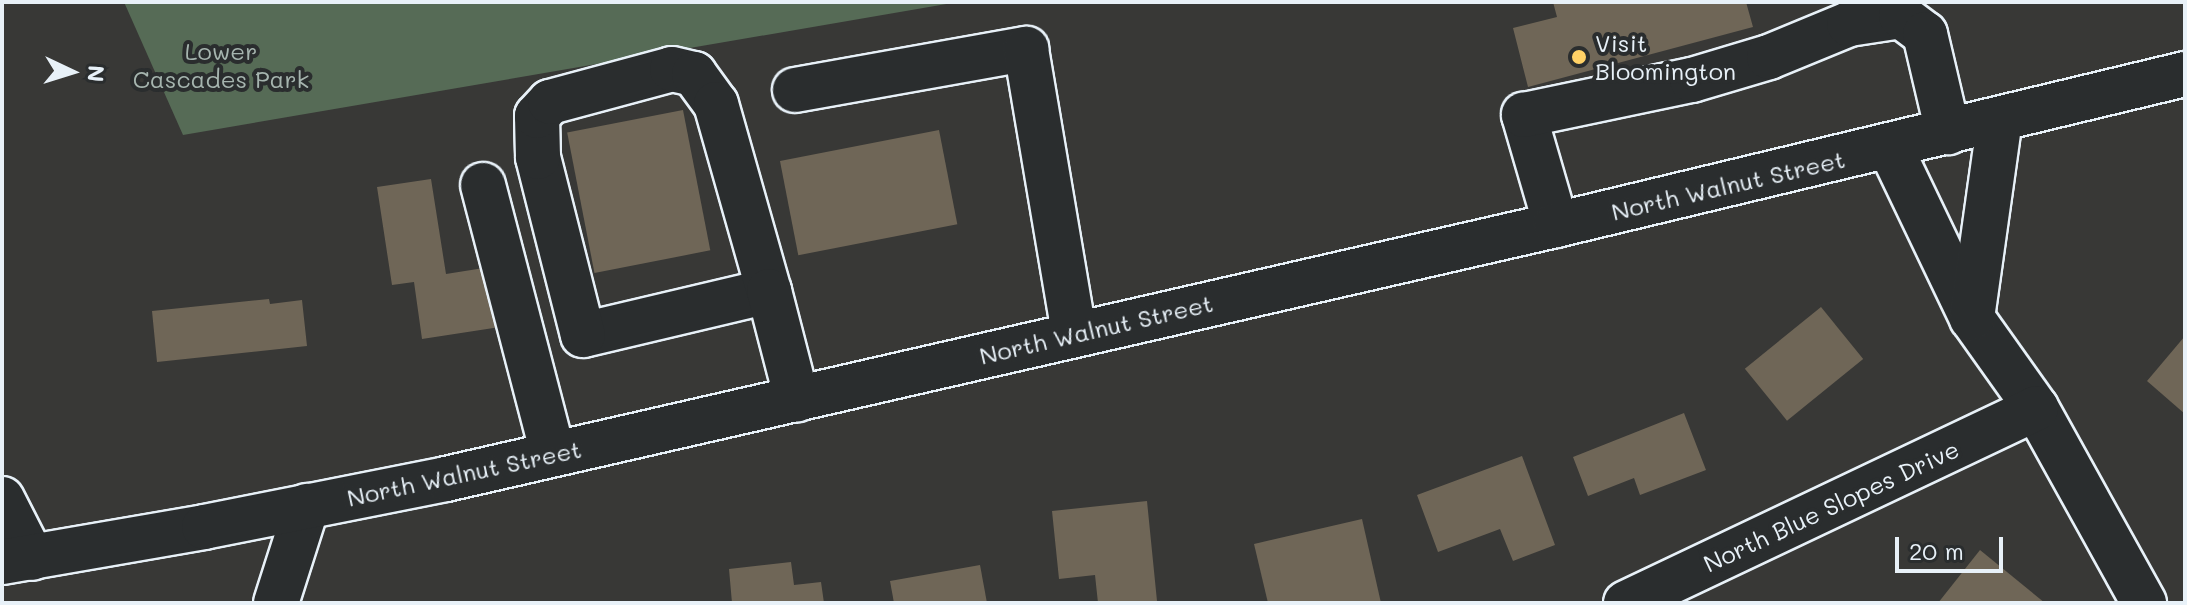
<!DOCTYPE html>
<style>
body{margin:0}
#map{position:relative;width:2187px;height:605px;overflow:hidden;background:#383836;font-family:Mali,sans-serif}
div>[style]{position:absolute}
.green>*{inset:0;background:#566b56}
.building>*{inset:0;background:#6f6657;transform-origin:0 0}
.roads{filter:drop-shadow(2px 0 #e8f1f8) drop-shadow(-2px 0 #e8f1f8) drop-shadow(0 2px #e8f1f8) drop-shadow(0 -2px #e8f1f8)}
.minor>*{height:44px;margin:-22px;padding:0 22px;transform-origin:22px;border-radius:22px;background:#2a2d2e}
.major>*{height:44px;margin:-22px;padding:0 22px;transform-origin:22px;border-radius:22px;background:#2a2d2e}
.dots>*{width:22px;height:22px;translate:-50% -50%;box-sizing:border-box;border:4px solid #2a2d2e;border-radius:50%}
span{translate:-50% -50%;white-space:nowrap;text-align:center;line-height:1.15;-webkit-text-stroke:8px #2a2d2e;paint-order:stroke}
.poi-label{font-size:24px;color:#e8f1f8}
.left{translate:0 -50%;text-align:left}
.park-label{font-size:24px;color:#a6b5af}
.street-label{font-size:24px;color:#e8f1f8}
.frame{position:absolute;inset:0;border:4px solid #e8f1f8;pointer-events:none}
.north{position:absolute;left:32px;top:32px;width:80px;height:80px;-webkit-text-stroke:6px #2a2d2e;paint-order:stroke;rotate:94deg;font-size:22px;font-weight:700;line-height:32px;text-align:center;color:#e8f1f8}
.north::after{content:'';display:block;margin:auto;width:28px;height:36px;background:#e8f1f8;clip-path:polygon(50% 0,100% 100%,50% 72%,0 100%)}
.scale{position:absolute;left:1895px;top:537px;width:108px;height:36px;box-sizing:border-box;border:4px solid #e8f1f8;border-top:0;padding-left:10px;font-size:24px;line-height:28px;white-space:nowrap;color:#e8f1f8;-webkit-text-stroke:6px #2a2d2e;paint-order:stroke}
</style>
<div id="map">
<div class="green">
<div style="clip-path:polygon(124px 2px,958px 2px,183px 135px)"></div>
</div>
<div class="building">
<div style="clip-path:polygon(1553px 2px,1746px 2px,1753px 27px,1528px 87px,1513px 28px,1557px 17px)"></div>
<div style="left:683px;top:110px;width:143px;height:118px;rotate:79deg"></div>
<div style="left:939px;top:130px;width:96px;height:162px;rotate:79deg"></div>
<div style="clip-path:polygon(431px 179px,446px 274px,490px 267px,500px 327px,422px 339px,414px 282px,392px 285px,377px 187px)"></div>
<div style="clip-path:polygon(269px 299px,270px 304px,302px 300px,307px 346px,157px 362px,152px 311px)"></div>
<div style="left:1821px;top:307px;width:67px;height:98px;rotate:51deg"></div>
<div style="clip-path:polygon(2185px 336px,2185px 414px,2147px 381px)"></div>
<div style="clip-path:polygon(1684px 413px,1706px 470px,1640px 495px,1634px 478px,1588px 496px,1573px 457px)"></div>
<div style="clip-path:polygon(1522px 456px,1555px 545px,1513px 561px,1500px 529px,1438px 552px,1417px 495px)"></div>
<div style="clip-path:polygon(1147px 501px,1157px 601px,1098px 603px,1095px 575px,1059px 579px,1052px 511px)"></div>
<div style="clip-path:polygon(1362px 519px,1381px 603px,1268px 603px,1254px 544px)"></div>
<div style="clip-path:polygon(1980px 550px,2045px 603px,1938px 603px)"></div>
<div style="clip-path:polygon(791px 562px,794px 585px,821px 582px,824px 603px,732px 603px,729px 569px)"></div>
<div style="clip-path:polygon(980px 565px,987px 603px,894px 603px,890px 581px)"></div>
</div>
<div class="roads">
<div class="minor">
<div style="left:795px;top:90px;width:235px;rotate:-10.1deg"></div>
<div style="left:1026px;top:49px;width:289px;rotate:80.4deg"></div>
<div style="left:1890px;top:147px;width:190px;rotate:64.4deg"></div>
<div style="left:1972px;top:318px;width:110px;rotate:54.6deg"></div>
<div style="left:2036px;top:408px;width:223px;rotate:61deg"></div>
<div style="left:483px;top:185px;width:278px;rotate:75.4deg"></div>
<div style="left:1556px;top:225px;width:115px;rotate:-106.2deg"></div>
<div style="left:1524px;top:115px;width:172px;rotate:-11.8deg"></div>
<div style="left:1692px;top:80px;width:80px;rotate:-16.6deg"></div>
<div style="left:1769px;top:57px;width:87px;rotate:-22.4deg"></div>
<div style="left:1849px;top:24px;width:53px;rotate:-8.7deg"></div>
<div style="left:1901px;top:16px;width:30px;rotate:37deg"></div>
<div style="left:1925px;top:34px;width:101px;rotate:76.8deg"></div>
<div style="left:769px;top:291px;width:191px;rotate:166.7deg"></div>
<div style="left:583px;top:335px;width:184px;rotate:-104.2deg"></div>
<div style="left:538px;top:157px;width:41px;rotate:-91.4deg"></div>
<div style="left:537px;top:116px;width:19px;rotate:-47deg"></div>
<div style="left:550px;top:102px;width:126px;rotate:-15.1deg"></div>
<div style="left:672px;top:69px;width:23px;rotate:13deg"></div>
<div style="left:694px;top:74px;width:37px;rotate:54deg"></div>
<div style="left:716px;top:104px;width:194px;rotate:74.2deg"></div>
<div style="left:769px;top:291px;width:112px;rotate:75.5deg"></div>
<div style="left:1972px;top:318px;width:201px;rotate:-82deg"></div>
<div style="left:2px;top:499px;width:66px;rotate:63deg"></div>
<div style="left:276px;top:603px;width:102px;rotate:-72.3deg"></div>
<div style="left:1626px;top:603px;width:454px;rotate:-25.4deg"></div>
</div>
<div class="major">
<div style="left:2px;top:562px;width:205px;rotate:-9.8deg"></div>
<div style="left:204px;top:527px;width:247px;rotate:-11.2deg"></div>
<div style="left:446px;top:479px;width:1139px;rotate:-12.89deg"></div>
<div style="left:1556px;top:225px;width:647px;rotate:-13.5deg"></div>
</div>
</div>
<div class="dots">
<div style="left:1579px;top:57px;background:#ffd166"></div>
</div>
<div class="poi-label">
<span class="left" style="left:1595px;top:57px">Visit<br>Bloomington</span>
</div>
<div class="park-label">
<span style="left:221px;top:65px">Lower<br>Cascades Park</span>
</div>
<div class="street-label">
<span style="left:1728px;top:185px;rotate:-13deg">North Walnut Street</span>
<span style="left:1096px;top:329px;rotate:-13deg">North Walnut Street</span>
<span style="left:464px;top:473px;rotate:-12deg">North Walnut Street</span>
<span style="left:1831px;top:506px;rotate:-25deg">North Blue Slopes Drive</span>
</div>
<div class="frame"></div>
<div class="north">N</div>
<div class="scale">20 m</div>
</div>
